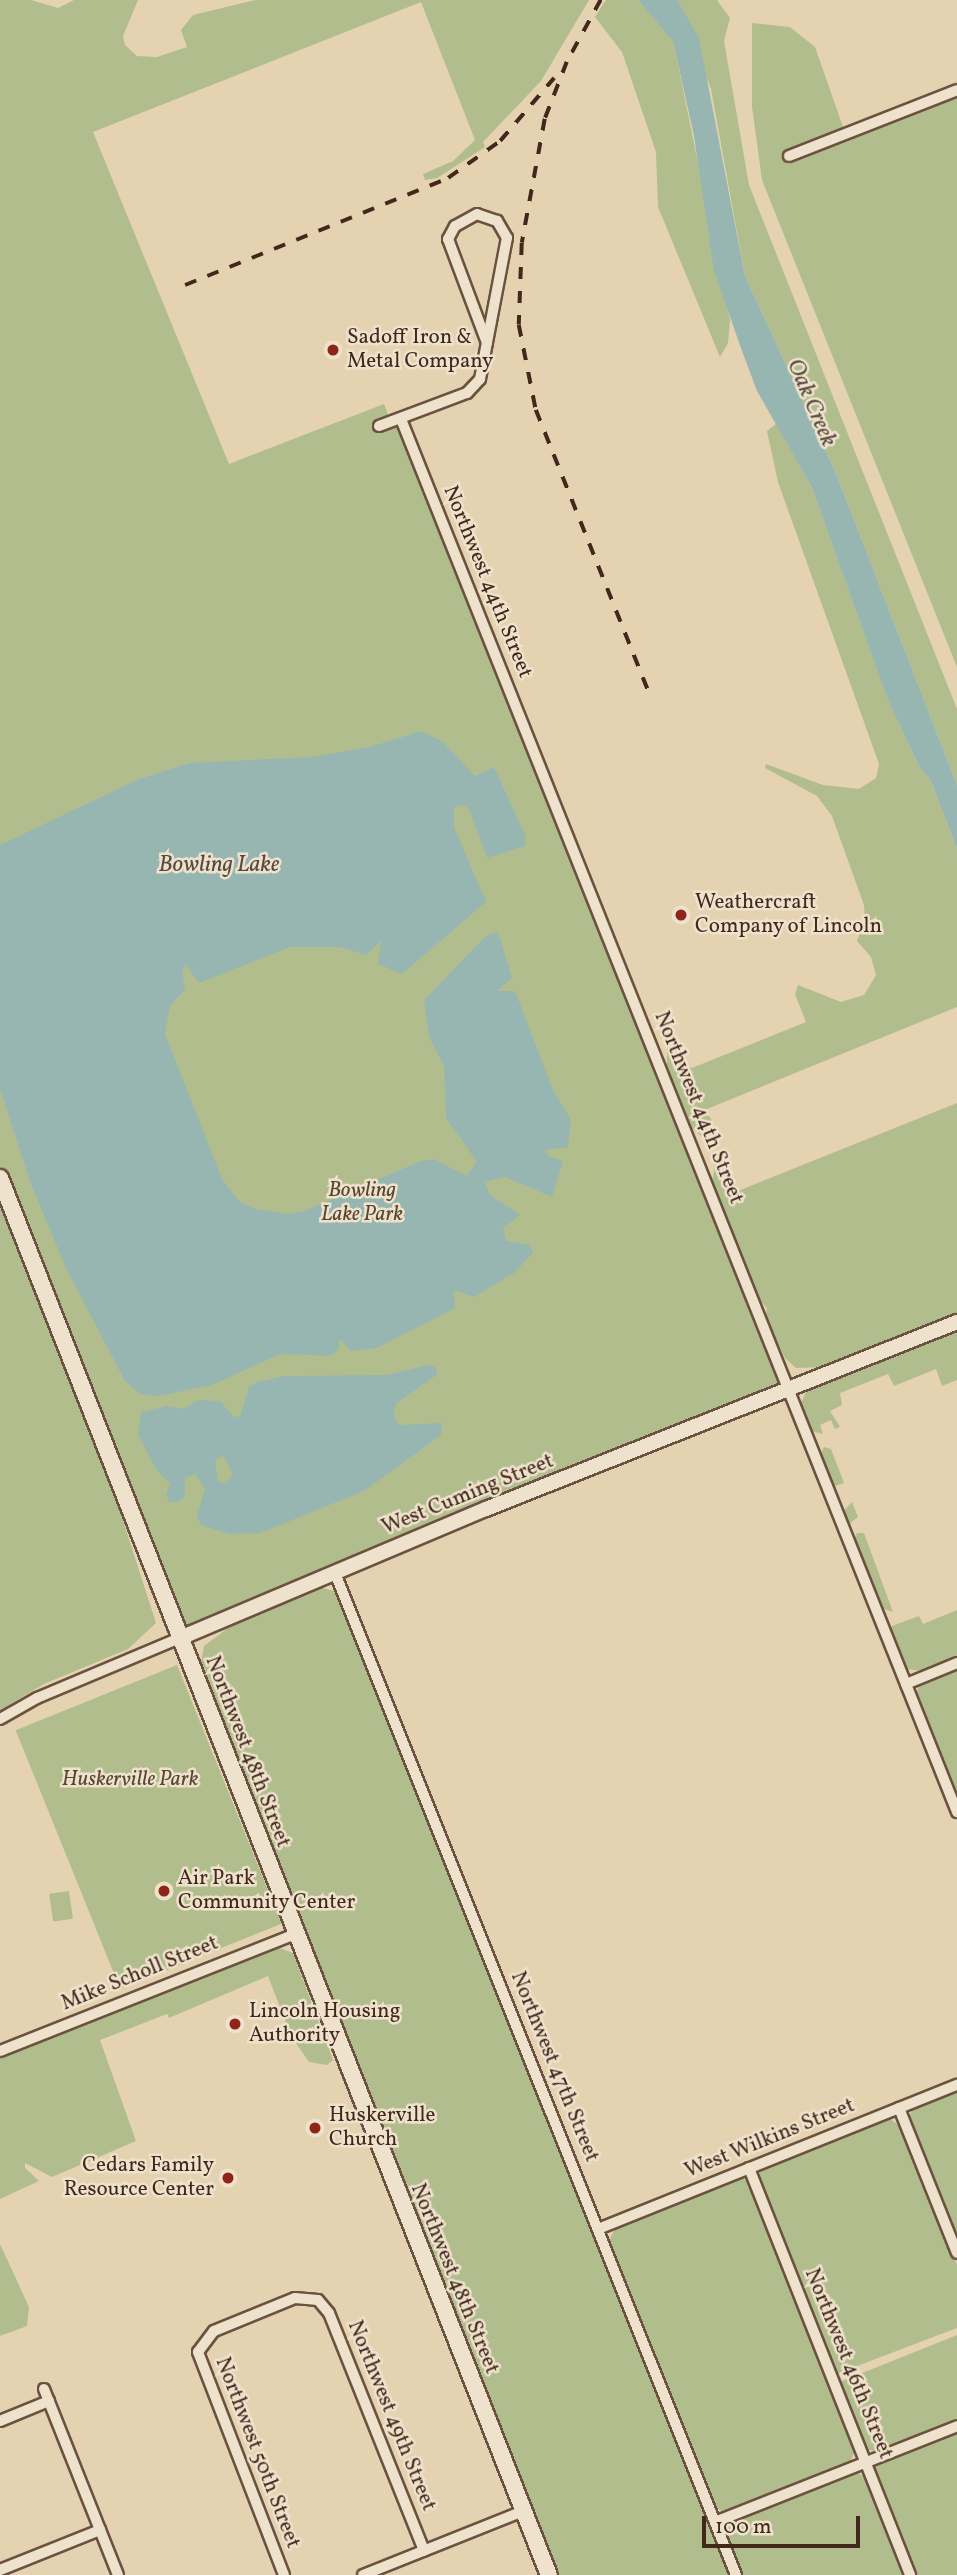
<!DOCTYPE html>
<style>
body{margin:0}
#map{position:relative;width:957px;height:2575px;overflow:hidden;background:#e5d2b0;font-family:Vollkorn,serif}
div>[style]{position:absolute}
.green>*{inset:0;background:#b2bd8d;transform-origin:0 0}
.water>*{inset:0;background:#97b6b2}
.roads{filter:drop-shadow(2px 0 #6b5240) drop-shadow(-2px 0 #6b5240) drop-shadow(0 2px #6b5240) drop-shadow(0 -2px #6b5240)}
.minor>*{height:10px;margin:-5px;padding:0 5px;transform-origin:5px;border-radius:5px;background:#eee2cc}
.tertiary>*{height:14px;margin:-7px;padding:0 7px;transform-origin:7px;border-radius:7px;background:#eee2cc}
.secondary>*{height:16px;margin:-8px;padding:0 8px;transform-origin:8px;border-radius:8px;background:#eee2cc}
.rail>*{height:3.5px;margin-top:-1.75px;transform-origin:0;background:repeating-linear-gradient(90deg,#42271b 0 12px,transparent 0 24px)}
.dots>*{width:19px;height:19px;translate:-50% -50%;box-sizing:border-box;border:4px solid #eee2cc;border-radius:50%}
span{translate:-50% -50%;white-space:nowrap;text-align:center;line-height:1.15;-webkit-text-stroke:5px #eee2cc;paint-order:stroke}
.poi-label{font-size:21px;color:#42271b}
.left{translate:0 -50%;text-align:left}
.right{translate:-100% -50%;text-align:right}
.street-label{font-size:21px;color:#42271b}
.park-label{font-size:21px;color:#584532;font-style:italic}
.water-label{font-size:23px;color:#574b41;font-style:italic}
.scale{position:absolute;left:702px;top:2516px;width:158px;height:32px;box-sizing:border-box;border:4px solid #42271b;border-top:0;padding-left:9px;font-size:21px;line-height:24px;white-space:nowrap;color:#42271b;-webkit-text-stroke:5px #eee2cc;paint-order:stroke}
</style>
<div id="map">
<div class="green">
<div style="clip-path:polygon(0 0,31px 0,58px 8px,74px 0,138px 0,123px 36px,125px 45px,137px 56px,157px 57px,187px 47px,181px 30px,193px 15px,255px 0,589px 0,541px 81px,483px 142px,485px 147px,437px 178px,425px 180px,423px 174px,453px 161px,475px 140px,421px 2px,93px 132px,229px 464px,384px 404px,388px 415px,374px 422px,375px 428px,401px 419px,789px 1389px,180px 1638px,0 1178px)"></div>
<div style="clip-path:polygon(606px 0,638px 0,673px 40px,730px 320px,728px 343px,720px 357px,658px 207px,656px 152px,622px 52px,595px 17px)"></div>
<div style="clip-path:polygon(677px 0,717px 0,730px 18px,724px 41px,749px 185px,957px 709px,957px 785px,835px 471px,745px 276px,711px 89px)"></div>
<div style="clip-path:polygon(752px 23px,790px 27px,815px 47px,843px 127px,783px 152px,787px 164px,957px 97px,957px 667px,762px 180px,752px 107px)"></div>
<div style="clip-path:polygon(776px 424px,812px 488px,888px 699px,919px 766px,931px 781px,957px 849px,957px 1007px,707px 1109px,720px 1144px,713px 1145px,691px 1128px,667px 1071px,667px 1048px,674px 1045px,681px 1060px,692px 1068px,806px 1022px,795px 994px,798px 985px,841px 1002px,864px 995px,876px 975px,871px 957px,857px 941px,865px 918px,864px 905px,832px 816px,817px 796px,765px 768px,766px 764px,823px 785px,859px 789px,876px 778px,879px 764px,778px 482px,767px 431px)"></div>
<div style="clip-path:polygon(957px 1103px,957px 1314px,824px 1367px,796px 1368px,785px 1358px,766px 1319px,767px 1308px,758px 1298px,712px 1184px,715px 1163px,723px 1155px,738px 1191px)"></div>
<div style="clip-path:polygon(0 1199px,108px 1474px,156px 1623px,128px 1649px,44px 1684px,0 1710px)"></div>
<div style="clip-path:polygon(957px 1328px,957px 1380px,942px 1386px,936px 1369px,894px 1386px,888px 1374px,840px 1393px,842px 1405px,830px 1411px,840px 1427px,835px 1429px,831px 1420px,820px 1425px,823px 1434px,810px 1431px,801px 1403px,808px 1388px)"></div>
<div style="clip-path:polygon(824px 1447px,831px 1449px,844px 1483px,832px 1487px,820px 1455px)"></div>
<div style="clip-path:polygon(852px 1502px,858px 1517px,849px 1524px,843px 1512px)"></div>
<div style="clip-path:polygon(857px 1533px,864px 1533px,893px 1612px,881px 1608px,854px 1540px)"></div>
<div style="clip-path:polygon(319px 1587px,334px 1591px,339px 1598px,729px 2575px,556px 2575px,201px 1662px,204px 1646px,228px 1628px)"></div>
<div style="clip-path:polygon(957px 1610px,957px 1656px,922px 1671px,907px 1669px,891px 1634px,892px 1626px,919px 1616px,923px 1624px)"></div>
<div style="left:177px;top:1665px;width:279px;height:174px;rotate:68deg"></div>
<div style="clip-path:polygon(957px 1667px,957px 1799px,916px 1694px,920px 1684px)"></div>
<div style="left:69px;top:1891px;width:28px;height:20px;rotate:82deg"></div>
<div style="clip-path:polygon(277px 1947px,293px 1953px,333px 2060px,327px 2065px,309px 2062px,291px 2036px,268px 1976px,169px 2018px,167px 2014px,100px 2040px,136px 2141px,52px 2177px,25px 2163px,25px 2168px,39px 2181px,0 2199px,0 2057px)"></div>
<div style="clip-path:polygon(957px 2090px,957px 2243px,908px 2120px,913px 2108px)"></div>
<div style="clip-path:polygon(888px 2117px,903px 2129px,957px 2265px,957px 2328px,836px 2374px,757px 2179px,762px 2168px)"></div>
<div style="clip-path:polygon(738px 2178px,745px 2179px,752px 2189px,856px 2449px,850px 2462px,722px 2511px,713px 2506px,607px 2243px,617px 2226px)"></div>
<div style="clip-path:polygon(0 2244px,29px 2307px,27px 2326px,0 2336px)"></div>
<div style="clip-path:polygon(957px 2335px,957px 2420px,879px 2451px,867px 2450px,840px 2382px)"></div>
<div style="clip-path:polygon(957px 2431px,957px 2575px,914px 2575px,874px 2474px,875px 2467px)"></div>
<div style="clip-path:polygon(855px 2471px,866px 2478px,905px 2575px,740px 2575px,724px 2532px,735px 2519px)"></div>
</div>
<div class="water">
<div style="clip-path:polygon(638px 0,677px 0,699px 38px,745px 276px,835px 471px,957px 785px,957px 849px,931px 781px,919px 766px,888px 700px,812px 488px,757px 391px,742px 351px,714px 271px,694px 136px,673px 41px)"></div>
<div style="clip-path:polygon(421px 731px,443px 742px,475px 776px,494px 767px,525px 835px,525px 846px,487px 858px,469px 809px,465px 805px,454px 807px,454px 827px,486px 902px,402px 974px,378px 964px,381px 941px,366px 955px,340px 947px,290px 947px,199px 983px,186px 965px,182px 971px,185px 989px,170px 1006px,165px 1034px,222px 1179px,239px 1201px,255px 1209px,286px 1214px,304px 1211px,421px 1161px,434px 1159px,466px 1176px,477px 1162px,446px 1118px,444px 1066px,429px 1037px,424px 1000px,487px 935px,498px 932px,512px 978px,497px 991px,514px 991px,517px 996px,553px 1090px,571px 1120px,568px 1147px,545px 1150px,548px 1156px,563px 1161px,552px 1197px,505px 1177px,485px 1182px,490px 1195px,520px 1215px,503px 1228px,506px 1241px,530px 1245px,533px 1253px,514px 1273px,474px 1297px,454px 1290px,455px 1308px,377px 1348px,351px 1351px,340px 1339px,338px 1350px,330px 1356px,280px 1354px,212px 1385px,159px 1396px,140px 1394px,125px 1381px,66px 1268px,32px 1187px,0 1089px,0 845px,137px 780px,189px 763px,311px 757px,370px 747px)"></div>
<div style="clip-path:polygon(evenodd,429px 1365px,437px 1368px,436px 1375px,397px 1403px,393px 1413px,398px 1425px,442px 1423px,441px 1435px,364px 1491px,260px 1533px,229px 1534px,201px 1525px,197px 1516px,205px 1489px,195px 1474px,185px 1478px,185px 1496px,178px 1502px,169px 1502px,166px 1494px,170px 1484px,155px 1468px,138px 1434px,141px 1412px,167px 1406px,184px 1409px,198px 1400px,220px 1401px,233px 1416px,240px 1417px,249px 1387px,257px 1382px,284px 1376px,386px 1375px,429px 1365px,223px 1455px,233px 1475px,225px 1484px,218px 1481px,215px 1461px,223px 1455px)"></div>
</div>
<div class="roads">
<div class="minor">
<div style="left:789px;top:156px;width:180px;rotate:-21.4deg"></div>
<div style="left:401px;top:419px;width:1500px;rotate:68.24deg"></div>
<div style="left:379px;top:426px;width:94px;rotate:-20.6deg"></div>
<div style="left:467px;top:393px;width:19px;rotate:-47deg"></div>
<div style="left:480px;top:379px;width:144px;rotate:-79.2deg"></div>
<div style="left:507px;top:238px;width:20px;rotate:-120deg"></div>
<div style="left:497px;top:221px;width:21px;rotate:-161deg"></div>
<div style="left:477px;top:214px;width:25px;rotate:151deg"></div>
<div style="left:455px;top:226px;width:15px;rotate:118deg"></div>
<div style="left:448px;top:239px;width:111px;rotate:69.4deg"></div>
<div style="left:335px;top:1573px;width:1079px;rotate:68.19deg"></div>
<div style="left:906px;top:1684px;width:55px;rotate:-22.4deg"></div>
<div style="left:0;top:1719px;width:43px;rotate:-29.6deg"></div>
<div style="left:37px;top:1698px;width:155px;rotate:-22.8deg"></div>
<div style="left:0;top:2051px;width:317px;rotate:-21.6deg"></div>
<div style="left:899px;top:2108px;width:156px;rotate:68.2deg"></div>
<div style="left:749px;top:2168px;width:438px;rotate:68.4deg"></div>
<div style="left:598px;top:2229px;width:387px;rotate:-21.9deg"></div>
<div style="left:44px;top:2389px;width:200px;rotate:68.3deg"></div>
<div style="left:0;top:2421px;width:53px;rotate:-22.2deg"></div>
<div style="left:715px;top:2522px;width:260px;rotate:-21.6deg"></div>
<div style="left:0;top:2570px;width:108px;rotate:-21.8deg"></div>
<div style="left:284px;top:2575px;width:239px;rotate:-111.1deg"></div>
<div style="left:198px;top:2352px;width:26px;rotate:-53deg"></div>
<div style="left:214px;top:2331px;width:87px;rotate:-22.2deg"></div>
<div style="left:295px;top:2298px;width:23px;rotate:5deg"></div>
<div style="left:318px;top:2300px;width:17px;rotate:50deg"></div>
<div style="left:329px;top:2313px;width:256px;rotate:68.2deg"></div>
<div style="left:363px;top:2575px;width:172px;rotate:-21.8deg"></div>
</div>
<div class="tertiary">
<div style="left:180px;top:1638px;width:332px;rotate:-22.9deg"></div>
<div style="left:486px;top:1509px;width:507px;rotate:-21.65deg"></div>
</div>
<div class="secondary">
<div style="left:0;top:1178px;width:1501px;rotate:68.55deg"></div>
</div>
</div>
<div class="rail">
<div style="left:601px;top:0;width:71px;rotate:118.7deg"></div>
<div style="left:567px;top:62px;width:61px;rotate:111.1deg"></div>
<div style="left:545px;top:119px;width:126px;rotate:100.5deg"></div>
<div style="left:522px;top:243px;width:82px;rotate:92.1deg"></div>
<div style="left:519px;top:325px;width:87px;rotate:78.7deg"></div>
<div style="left:536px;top:410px;width:302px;rotate:68.2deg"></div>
<div style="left:185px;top:285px;width:284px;rotate:-22.1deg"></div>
<div style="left:448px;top:178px;width:64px;rotate:-35.4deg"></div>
<div style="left:500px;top:141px;width:83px;rotate:-49.4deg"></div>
</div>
<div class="dots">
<div style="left:333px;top:350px;background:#8f2418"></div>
<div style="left:681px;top:915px;background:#8f2418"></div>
<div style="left:164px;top:1891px;background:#8f2418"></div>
<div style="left:235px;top:2024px;background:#8f2418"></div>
<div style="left:315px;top:2128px;background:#8f2418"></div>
<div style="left:228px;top:2178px;background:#8f2418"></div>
</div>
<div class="poi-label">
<span class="left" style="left:347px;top:350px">Sadoff Iron &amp;<br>Metal Company</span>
<span class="left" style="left:695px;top:915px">Weathercraft<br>Company of Lincoln</span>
<span class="left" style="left:178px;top:1891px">Air Park<br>Community Center</span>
<span class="left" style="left:249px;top:2024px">Lincoln Housing<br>Authority</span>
<span class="left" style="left:329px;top:2128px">Huskerville<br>Church</span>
<span class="right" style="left:214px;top:2178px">Cedars Family<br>Resource Center</span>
</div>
<div class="street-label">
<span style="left:487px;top:582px;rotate:68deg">Northwest 44th Street</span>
<span style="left:698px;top:1108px;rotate:68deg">Northwest 44th Street</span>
<span style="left:468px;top:1495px;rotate:-22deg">West Cuming Street</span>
<span style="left:247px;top:1752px;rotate:69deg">Northwest 48th Street</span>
<span style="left:140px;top:1974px;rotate:-22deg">Mike Scholl Street</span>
<span style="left:554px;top:2067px;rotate:68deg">Northwest 47th Street</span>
<span style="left:770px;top:2139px;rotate:-22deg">West Wilkins Street</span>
<span style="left:454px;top:2279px;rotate:68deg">Northwest 48th Street</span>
<span style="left:848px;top:2364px;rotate:68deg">Northwest 46th Street</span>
<span style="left:391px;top:2416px;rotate:68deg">Northwest 49th Street</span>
<span style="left:257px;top:2453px;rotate:69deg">Northwest 50th Street</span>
</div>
<div class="park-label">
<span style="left:362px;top:1203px">Bowling<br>Lake Park</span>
<span style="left:130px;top:1780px">Huskerville Park</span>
</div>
<div class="water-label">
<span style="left:811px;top:403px;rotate:67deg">Oak Creek</span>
<span style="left:219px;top:865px">Bowling Lake</span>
</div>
<div class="scale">100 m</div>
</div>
